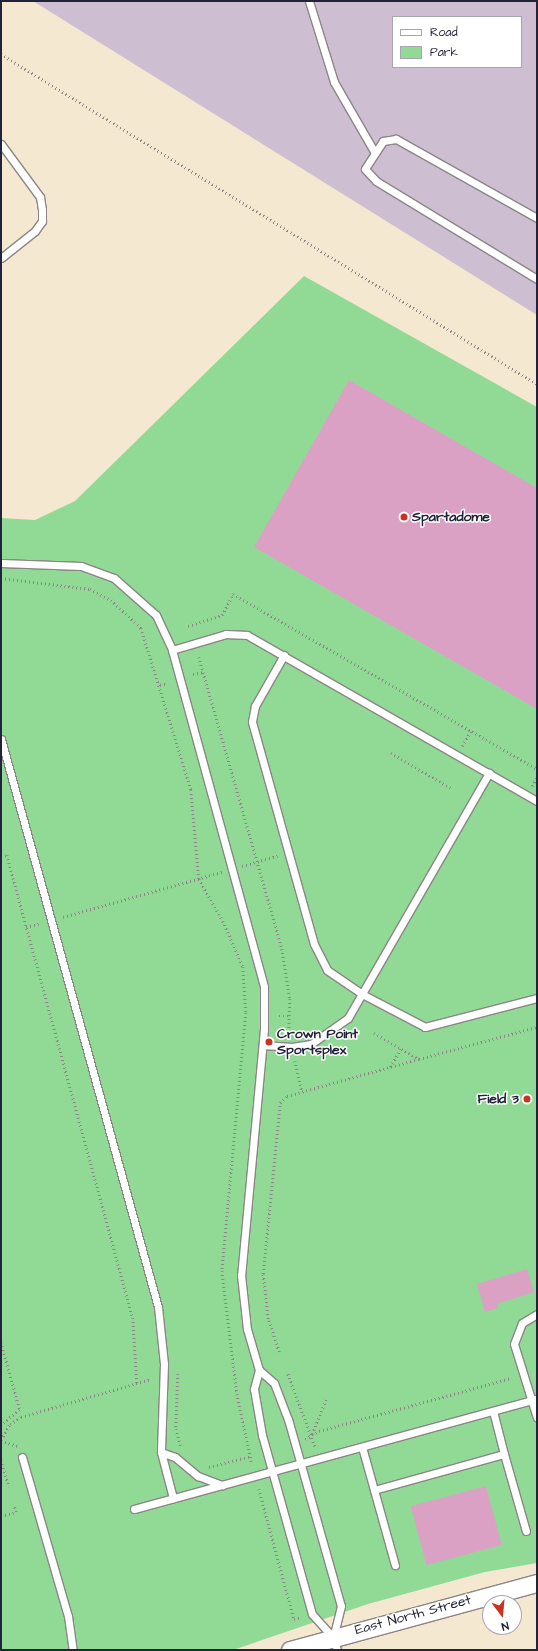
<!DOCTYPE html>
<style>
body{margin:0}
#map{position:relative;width:538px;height:1651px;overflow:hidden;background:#f4e8d1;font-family:"Architects Daughter",sans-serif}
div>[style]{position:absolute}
.industrial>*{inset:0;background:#cebed1}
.green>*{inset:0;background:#91da96}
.building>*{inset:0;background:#daa1c4;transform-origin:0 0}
.path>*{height:2.5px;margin-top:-1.25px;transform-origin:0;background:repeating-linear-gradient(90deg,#8b8586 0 1px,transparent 0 4px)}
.roads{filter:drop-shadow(1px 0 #8b8586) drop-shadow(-1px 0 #8b8586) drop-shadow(0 1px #8b8586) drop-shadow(0 -1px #8b8586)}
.service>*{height:7px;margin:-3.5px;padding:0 3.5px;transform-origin:3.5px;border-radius:3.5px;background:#fff}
.tertiary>*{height:17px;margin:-8.5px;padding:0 8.5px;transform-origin:8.5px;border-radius:8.5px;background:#fff}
.dots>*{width:11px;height:11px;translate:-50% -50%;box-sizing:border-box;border:2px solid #fff;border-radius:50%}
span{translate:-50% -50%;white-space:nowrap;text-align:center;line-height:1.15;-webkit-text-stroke:3px #fff;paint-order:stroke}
.poi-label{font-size:14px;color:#22223b;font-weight:700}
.left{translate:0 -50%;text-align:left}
.right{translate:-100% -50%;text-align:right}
.street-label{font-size:14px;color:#22223b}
.frame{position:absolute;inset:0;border:2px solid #22223b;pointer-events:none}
.legend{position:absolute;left:392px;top:16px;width:130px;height:52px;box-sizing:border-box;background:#fff;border:1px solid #a7a7b1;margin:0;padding:5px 7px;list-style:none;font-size:12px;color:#22223b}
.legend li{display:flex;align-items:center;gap:8px;height:20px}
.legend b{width:20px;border:1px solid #a7a7b1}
.north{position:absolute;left:482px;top:1595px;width:40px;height:40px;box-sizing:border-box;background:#fff;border:1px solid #a7a7b1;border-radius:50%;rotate:164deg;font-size:11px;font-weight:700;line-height:16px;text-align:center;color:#22223b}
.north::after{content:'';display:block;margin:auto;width:14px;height:18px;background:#c8321e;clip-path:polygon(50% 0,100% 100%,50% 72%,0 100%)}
</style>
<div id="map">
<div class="industrial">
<div style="clip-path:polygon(evenodd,33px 1px,537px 1px,537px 315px,33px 1px,393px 17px,521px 17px,521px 67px,393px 67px,393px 17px)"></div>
</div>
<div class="green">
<div style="clip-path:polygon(304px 276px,537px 407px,537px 1563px,485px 1572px,368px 1604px,233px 1650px,1px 1650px,1px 518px,35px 520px,75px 501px)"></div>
</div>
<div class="building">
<div style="clip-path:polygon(349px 380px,537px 488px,537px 709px,254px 547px)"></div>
<div style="clip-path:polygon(527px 1269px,534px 1292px,497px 1304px,498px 1308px,485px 1312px,477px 1284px)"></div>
<div style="left:486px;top:1486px;width:61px;height:78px;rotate:75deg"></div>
</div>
<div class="path">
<div style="left:1px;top:54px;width:629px;rotate:31.62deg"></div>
<div style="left:1px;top:578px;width:90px;rotate:7deg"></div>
<div style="left:90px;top:589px;width:24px;rotate:28deg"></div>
<div style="left:111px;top:600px;width:41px;rotate:43deg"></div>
<div style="left:141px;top:628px;width:170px;rotate:72.8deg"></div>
<div style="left:191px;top:790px;width:89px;rotate:84.9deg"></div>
<div style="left:199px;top:879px;width:48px;rotate:60.3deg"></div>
<div style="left:223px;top:921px;width:50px;rotate:66.5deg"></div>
<div style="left:243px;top:967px;width:46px;rotate:86.3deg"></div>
<div style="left:246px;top:1013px;width:259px;rotate:95.3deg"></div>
<div style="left:222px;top:1271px;width:124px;rotate:83deg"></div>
<div style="left:237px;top:1394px;width:72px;rotate:77.9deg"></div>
<div style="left:188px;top:626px;width:36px;rotate:-18deg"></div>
<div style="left:222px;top:615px;width:24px;rotate:-62deg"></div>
<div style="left:233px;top:594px;width:351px;rotate:29.9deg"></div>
<div style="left:199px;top:657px;width:304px;rotate:74.1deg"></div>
<div style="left:282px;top:949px;width:51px;rotate:80.9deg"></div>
<div style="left:290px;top:999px;width:36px;rotate:92deg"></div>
<div style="left:193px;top:674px;width:11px;rotate:-10deg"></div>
<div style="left:160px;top:685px;width:7px;rotate:-16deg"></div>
<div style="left:462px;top:746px;width:17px;rotate:-59deg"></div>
<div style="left:391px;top:753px;width:69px;rotate:30.3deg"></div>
<div style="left:532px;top:786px;width:10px;rotate:-61deg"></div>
<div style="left:1px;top:857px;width:6px;rotate:-18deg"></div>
<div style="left:7px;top:855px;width:480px;rotate:74.8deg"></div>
<div style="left:133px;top:1318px;width:66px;rotate:86.5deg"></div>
<div style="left:242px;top:866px;width:37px;rotate:-16deg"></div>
<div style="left:63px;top:917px;width:165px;rotate:-15.8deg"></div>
<div style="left:26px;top:927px;width:16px;rotate:-15deg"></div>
<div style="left:279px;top:1016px;width:11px"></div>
<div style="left:374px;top:1033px;width:52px;rotate:30deg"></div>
<div style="left:419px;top:1059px;width:122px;rotate:-15.2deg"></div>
<div style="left:295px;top:1061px;width:32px;rotate:77deg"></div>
<div style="left:390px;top:1067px;width:21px;rotate:-59deg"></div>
<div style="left:1px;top:1342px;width:71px;rotate:74.4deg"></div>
<div style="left:20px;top:1410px;width:24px;rotate:142deg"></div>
<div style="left:279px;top:1352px;width:35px;rotate:-108deg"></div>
<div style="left:268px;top:1319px;width:45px;rotate:-96.3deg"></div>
<div style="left:263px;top:1274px;width:172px;rotate:-84.3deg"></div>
<div style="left:280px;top:1103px;width:10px;rotate:-45deg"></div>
<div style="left:287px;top:1096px;width:137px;rotate:-15.7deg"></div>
<div style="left:178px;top:1374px;width:55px;rotate:92.1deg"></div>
<div style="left:176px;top:1429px;width:18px;rotate:74deg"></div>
<div style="left:288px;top:1374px;width:77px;rotate:69.4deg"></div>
<div style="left:312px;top:1434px;width:40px;rotate:-68deg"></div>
<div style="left:305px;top:1439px;width:16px;rotate:-30deg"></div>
<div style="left:319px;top:1431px;width:200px;rotate:-15.4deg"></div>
<div style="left:1px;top:1440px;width:18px;rotate:-61deg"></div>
<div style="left:10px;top:1424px;width:13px;rotate:-32deg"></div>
<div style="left:21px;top:1417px;width:135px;rotate:-16.3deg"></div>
<div style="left:1px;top:1441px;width:18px;rotate:16deg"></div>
<div style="left:1px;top:1460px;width:28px;rotate:73deg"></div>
<div style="left:209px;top:1467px;width:43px;rotate:-14.7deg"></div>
<div style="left:259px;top:1489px;width:135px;rotate:74.9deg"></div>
<div style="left:294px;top:1619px;width:6px;rotate:-18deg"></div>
<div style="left:1px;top:1516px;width:16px;rotate:-15deg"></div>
<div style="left:16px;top:1512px;width:6px;rotate:-108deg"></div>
</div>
<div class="roads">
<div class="service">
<div style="left:309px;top:1px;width:85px;rotate:72.8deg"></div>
<div style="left:334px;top:82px;width:82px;rotate:60deg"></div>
<div style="left:1px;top:144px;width:66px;rotate:53.7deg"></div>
<div style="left:40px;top:197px;width:13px;rotate:81deg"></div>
<div style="left:42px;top:210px;width:11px;rotate:90deg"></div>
<div style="left:42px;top:221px;width:12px;rotate:125deg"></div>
<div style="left:35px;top:231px;width:43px;rotate:141.5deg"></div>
<div style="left:537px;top:218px;width:162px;rotate:-150.7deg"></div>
<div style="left:396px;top:139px;width:13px;rotate:171deg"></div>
<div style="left:383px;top:141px;width:33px;rotate:123deg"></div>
<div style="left:365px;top:169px;width:16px;rotate:47deg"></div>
<div style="left:376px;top:181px;width:188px;rotate:31.3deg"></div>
<div style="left:1px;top:563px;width:80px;rotate:2.1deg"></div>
<div style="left:81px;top:566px;width:35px;rotate:20deg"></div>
<div style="left:114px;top:578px;width:56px;rotate:41.4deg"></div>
<div style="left:156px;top:615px;width:38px;rotate:65deg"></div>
<div style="left:172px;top:650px;width:349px;rotate:74.7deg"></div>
<div style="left:264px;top:987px;width:42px;rotate:90deg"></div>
<div style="left:264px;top:1029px;width:247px;rotate:95.3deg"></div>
<div style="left:241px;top:1275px;width:54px;rotate:83.7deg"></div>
<div style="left:247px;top:1329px;width:43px;rotate:73.7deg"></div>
<div style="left:259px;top:1370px;width:20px;rotate:105deg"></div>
<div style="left:254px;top:1389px;width:47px;rotate:80.1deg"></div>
<div style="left:262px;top:1435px;width:186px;rotate:74.4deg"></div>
<div style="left:312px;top:1614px;width:31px;rotate:48deg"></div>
<div style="left:333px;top:1637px;width:14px;rotate:73deg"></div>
<div style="left:172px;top:650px;width:56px;rotate:-16.5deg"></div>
<div style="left:226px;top:634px;width:21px;rotate:3deg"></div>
<div style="left:247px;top:635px;width:334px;rotate:29.8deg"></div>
<div style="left:284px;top:655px;width:59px;rotate:119.6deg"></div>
<div style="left:255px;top:706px;width:16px;rotate:101deg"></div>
<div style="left:252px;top:722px;width:230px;rotate:74.4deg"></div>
<div style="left:314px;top:944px;width:29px;rotate:63deg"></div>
<div style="left:327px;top:970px;width:42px;rotate:34.4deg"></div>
<div style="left:362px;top:994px;width:71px;rotate:27.6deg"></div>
<div style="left:425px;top:1027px;width:116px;rotate:-14.5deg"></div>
<div style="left:1px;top:739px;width:589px;rotate:74.55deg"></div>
<div style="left:158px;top:1307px;width:57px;rotate:84deg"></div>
<div style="left:164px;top:1364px;width:88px;rotate:92deg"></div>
<div style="left:161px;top:1452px;width:48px;rotate:75.4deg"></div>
<div style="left:263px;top:1045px;width:29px;rotate:4deg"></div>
<div style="left:292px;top:1047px;width:19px;rotate:-9deg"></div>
<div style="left:311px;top:1044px;width:45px;rotate:-35.1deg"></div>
<div style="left:348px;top:1018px;width:283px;rotate:-60.1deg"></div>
<div style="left:537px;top:1314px;width:17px;rotate:149deg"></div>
<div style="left:522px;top:1323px;width:22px;rotate:111deg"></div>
<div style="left:514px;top:1344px;width:77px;rotate:72.7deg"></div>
<div style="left:259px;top:1370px;width:20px;rotate:41deg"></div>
<div style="left:274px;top:1383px;width:39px;rotate:69deg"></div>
<div style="left:288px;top:1419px;width:194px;rotate:74.2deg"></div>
<div style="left:341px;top:1606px;width:32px;rotate:104deg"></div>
<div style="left:362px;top:1447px;width:45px;rotate:74.4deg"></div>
<div style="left:374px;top:1490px;width:135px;rotate:-15.5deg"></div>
<div style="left:504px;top:1454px;width:44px;rotate:-104.3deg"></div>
<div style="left:161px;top:1452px;width:15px;rotate:20deg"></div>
<div style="left:175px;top:1457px;width:30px;rotate:40deg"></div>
<div style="left:198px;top:1476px;width:26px;rotate:21deg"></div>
<div style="left:504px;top:1454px;width:80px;rotate:74.1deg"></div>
<div style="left:22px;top:1457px;width:166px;rotate:73.9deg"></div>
<div style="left:68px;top:1616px;width:34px;rotate:82deg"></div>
<div style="left:374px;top:1490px;width:78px;rotate:74.4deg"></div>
<div style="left:134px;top:1509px;width:418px;rotate:-15.3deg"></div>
</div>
<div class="tertiary">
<div style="left:290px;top:1650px;width:256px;rotate:-15.2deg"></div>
</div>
</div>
<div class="dots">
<div style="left:404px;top:517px;background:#c8321e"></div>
<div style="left:269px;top:1042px;background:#c8321e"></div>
<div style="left:527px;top:1099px;background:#c8321e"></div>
</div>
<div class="poi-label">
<span class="left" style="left:412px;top:517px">Spartadome</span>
<span class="left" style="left:277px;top:1042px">Crown Point<br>Sportsplex</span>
<span class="right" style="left:519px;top:1099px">Field 3</span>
</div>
<div class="street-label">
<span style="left:413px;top:1615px;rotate:-15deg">East North Street</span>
</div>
<div class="frame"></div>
<ul class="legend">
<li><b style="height:5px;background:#fff"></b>Road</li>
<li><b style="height:11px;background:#91da96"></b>Park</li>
</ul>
<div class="north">N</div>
</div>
